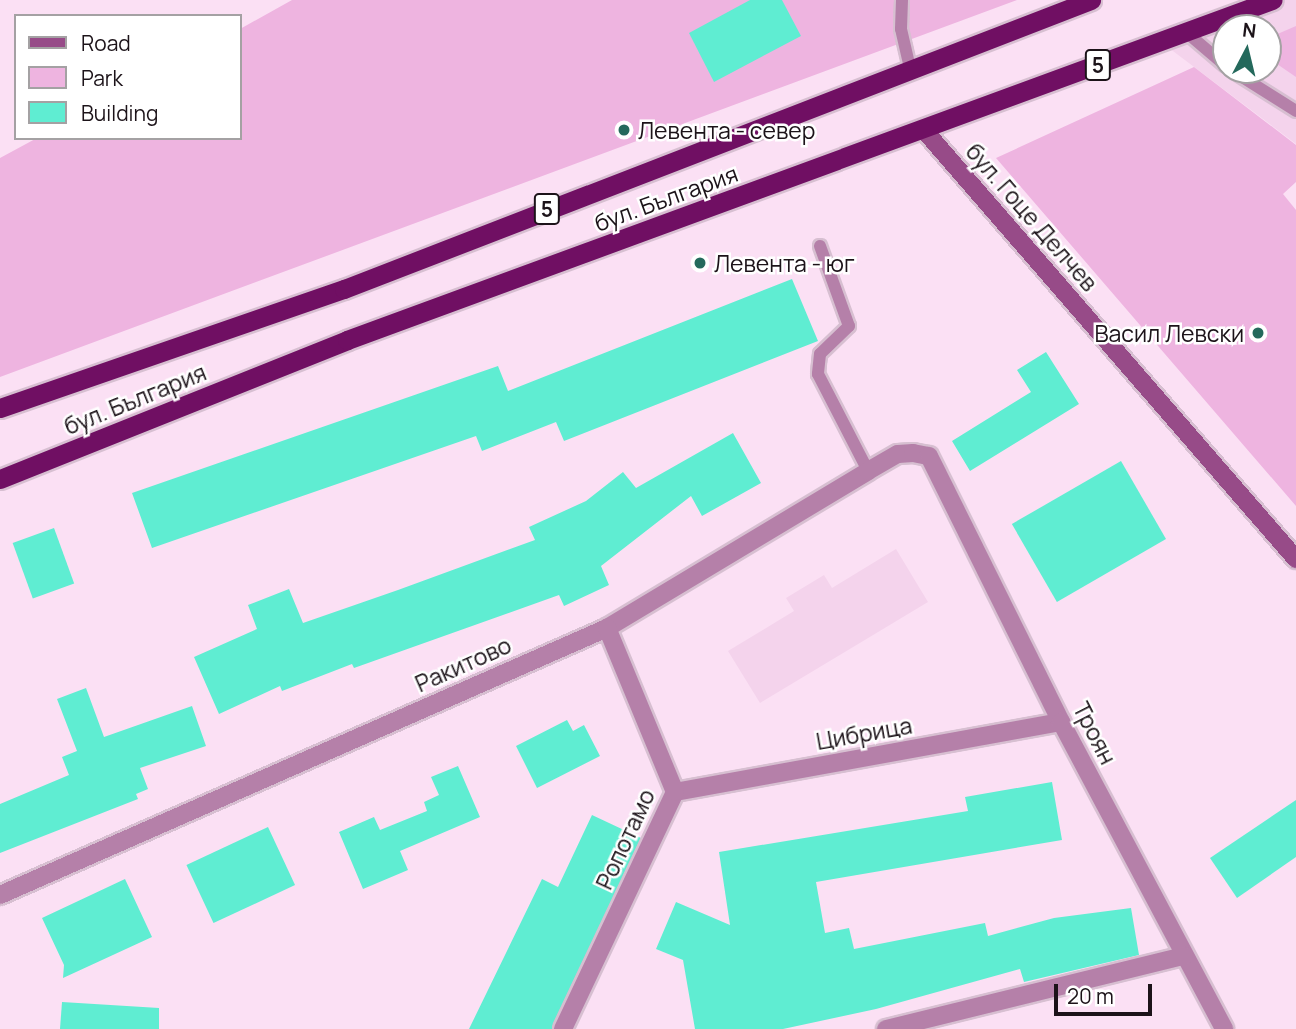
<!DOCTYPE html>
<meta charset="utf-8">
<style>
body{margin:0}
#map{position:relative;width:1296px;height:1029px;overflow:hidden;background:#fbe0f4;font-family:Manrope,sans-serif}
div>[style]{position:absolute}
.built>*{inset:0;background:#f4d3ec}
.green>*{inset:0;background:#eeb4e0}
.building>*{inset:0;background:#5fedd2;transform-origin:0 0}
.roads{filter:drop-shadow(2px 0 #d7bfd1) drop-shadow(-2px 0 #d7bfd1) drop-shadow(0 2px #d7bfd1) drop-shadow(0 -2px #d7bfd1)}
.service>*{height:12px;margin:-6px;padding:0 6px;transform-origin:6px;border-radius:6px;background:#b580a9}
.minor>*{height:18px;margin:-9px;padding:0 9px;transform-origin:9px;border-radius:9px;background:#b580a9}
.secondary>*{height:18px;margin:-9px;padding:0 9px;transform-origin:9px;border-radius:9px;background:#974b88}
.trunk>*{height:19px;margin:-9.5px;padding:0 9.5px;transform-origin:9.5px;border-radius:9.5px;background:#700f63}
.dots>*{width:19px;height:19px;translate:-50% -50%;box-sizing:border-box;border:4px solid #fff;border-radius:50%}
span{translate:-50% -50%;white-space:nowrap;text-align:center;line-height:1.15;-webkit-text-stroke:5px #fff;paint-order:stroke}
.shield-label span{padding:2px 5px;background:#fff;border:2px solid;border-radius:5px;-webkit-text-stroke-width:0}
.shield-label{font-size:21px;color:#1c1319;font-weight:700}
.poi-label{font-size:23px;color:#1c1319}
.left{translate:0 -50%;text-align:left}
.right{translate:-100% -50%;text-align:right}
.street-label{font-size:23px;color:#1c1319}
.legend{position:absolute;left:14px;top:14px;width:228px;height:126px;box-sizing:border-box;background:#fff;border:2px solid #a4a1a3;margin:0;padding:9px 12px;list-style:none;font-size:21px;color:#1c1319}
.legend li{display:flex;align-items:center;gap:14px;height:35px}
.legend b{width:35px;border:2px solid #a4a1a3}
.north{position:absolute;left:1212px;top:14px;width:70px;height:70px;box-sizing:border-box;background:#fff;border:2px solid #a4a1a3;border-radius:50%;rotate:7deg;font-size:19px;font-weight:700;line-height:28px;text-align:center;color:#1c1319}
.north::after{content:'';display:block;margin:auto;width:24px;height:32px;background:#24695c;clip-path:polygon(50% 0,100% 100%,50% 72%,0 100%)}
.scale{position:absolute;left:1054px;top:984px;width:98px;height:32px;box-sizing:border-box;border:4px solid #1c1319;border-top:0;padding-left:9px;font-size:21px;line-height:24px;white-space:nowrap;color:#1c1319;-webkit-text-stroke:5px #fff;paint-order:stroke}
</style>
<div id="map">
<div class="built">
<div style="clip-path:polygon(evenodd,1272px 0,1296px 0,1296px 144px,1161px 42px,1272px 0,1226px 28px,1268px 28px,1268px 70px,1226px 70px,1226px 28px)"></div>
<div style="clip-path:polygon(896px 549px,928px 602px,760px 703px,728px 651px,794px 611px,786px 598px,824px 575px,832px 588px)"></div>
</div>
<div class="green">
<div style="clip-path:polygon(292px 0,1017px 0,0 377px,0 158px,37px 138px,240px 138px,240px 29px)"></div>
<div style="clip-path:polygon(1296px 26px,1296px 77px,1268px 58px,1268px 38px)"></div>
<div style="clip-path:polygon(1194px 67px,1296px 145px,1296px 182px,1283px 194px,1296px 210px,1296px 506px,996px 158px)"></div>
</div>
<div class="building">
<div style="clip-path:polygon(750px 0,782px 0,801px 36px,714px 82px,689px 33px)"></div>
<div style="clip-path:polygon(792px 279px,818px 341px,564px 441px,556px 422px,482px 451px,476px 436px,152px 548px,132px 493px,498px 366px,508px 391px)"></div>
<div style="clip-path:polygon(1046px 352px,1079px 404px,970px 471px,952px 441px,1031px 392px,1017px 370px)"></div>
<div style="clip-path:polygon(733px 433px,761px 483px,702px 516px,691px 496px,601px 566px,609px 585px,564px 606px,559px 595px,354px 668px,352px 664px,282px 691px,280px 686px,219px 714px,194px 657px,257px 629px,248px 605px,289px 589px,303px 623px,398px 590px,535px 540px,529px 527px,586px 501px,623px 472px,636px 488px)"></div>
<div style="left:1121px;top:461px;width:90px;height:126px;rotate:60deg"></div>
<div style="left:54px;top:528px;width:59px;height:44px;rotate:70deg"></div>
<div style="clip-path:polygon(86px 688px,104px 737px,192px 706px,206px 746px,140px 768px,148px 789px,136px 794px,138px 799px,0 853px,0 804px,69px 775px,62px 757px,77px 751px,57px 699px)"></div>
<div style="clip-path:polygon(567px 720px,573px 731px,584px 725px,600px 756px,537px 788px,516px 746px)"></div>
<div style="clip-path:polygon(458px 766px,480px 817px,400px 851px,408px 870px,363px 889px,339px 832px,374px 817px,380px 830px,427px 811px,424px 802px,439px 795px,431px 777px)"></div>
<div style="clip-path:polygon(1052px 782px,1062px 840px,816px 882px,825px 933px,849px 928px,854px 949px,985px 923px,988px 936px,1054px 918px,1131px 908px,1139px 955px,1024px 982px,1020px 969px,876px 1009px,783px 1029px,695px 1029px,683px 960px,656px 949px,676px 902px,730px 925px,719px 852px,968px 811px,965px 797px)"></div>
<div style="clip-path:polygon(1296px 800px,1296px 857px,1237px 898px,1210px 858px)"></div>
<div style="clip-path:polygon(592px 815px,641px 838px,552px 1029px,469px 1029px,542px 879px,558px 887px)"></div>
<div style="left:268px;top:827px;width:64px;height:90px;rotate:65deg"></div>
<div style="clip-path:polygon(125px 879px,152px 937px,63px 978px,64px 965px,42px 918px)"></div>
<div style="clip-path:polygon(62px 1002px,159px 1008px,159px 1029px,60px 1029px)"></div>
</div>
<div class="roads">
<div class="service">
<div style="left:902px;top:0;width:29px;rotate:92deg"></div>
<div style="left:901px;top:29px;width:40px;rotate:77deg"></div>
<div style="left:1186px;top:32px;width:52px;rotate:40.4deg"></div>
<div style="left:1231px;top:70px;width:77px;rotate:32.2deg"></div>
<div style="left:820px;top:246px;width:85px;rotate:70.1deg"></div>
<div style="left:849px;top:326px;width:40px;rotate:136deg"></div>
<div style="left:820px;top:354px;width:20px;rotate:96deg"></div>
<div style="left:818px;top:374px;width:109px;rotate:62.7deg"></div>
</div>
<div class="minor">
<div style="left:675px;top:792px;width:392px;rotate:-10.3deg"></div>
<div style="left:0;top:895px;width:663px;rotate:-23.74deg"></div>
<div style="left:607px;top:628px;width:305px;rotate:-31deg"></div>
<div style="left:868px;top:471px;width:34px;rotate:-30deg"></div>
<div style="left:898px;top:454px;width:15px;rotate:-4deg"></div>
<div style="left:913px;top:453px;width:16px;rotate:11deg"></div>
<div style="left:929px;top:456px;width:297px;rotate:63.6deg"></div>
<div style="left:1061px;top:722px;width:348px;rotate:62deg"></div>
<div style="left:563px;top:1029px;width:262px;rotate:-64.7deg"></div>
<div style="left:675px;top:792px;width:178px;rotate:-112.5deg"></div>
<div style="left:886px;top:1029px;width:307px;rotate:-13.8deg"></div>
</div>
<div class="secondary">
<div style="left:924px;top:130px;width:568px;rotate:49.07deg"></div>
</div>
<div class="trunk">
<div style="left:0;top:408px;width:364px;rotate:-19.1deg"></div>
<div style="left:344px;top:289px;width:801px;rotate:-21.15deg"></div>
<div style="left:0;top:479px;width:374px;rotate:-21.8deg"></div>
<div style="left:347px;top:340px;width:986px;rotate:-20.18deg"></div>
</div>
</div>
<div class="dots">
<div style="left:624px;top:130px;background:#24695c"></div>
<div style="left:700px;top:263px;background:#24695c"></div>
<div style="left:1258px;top:333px;background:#24695c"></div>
</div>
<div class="shield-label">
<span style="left:1098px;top:65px">5</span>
<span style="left:547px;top:209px">5</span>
</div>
<div class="poi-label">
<span class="left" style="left:638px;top:130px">Левента - север</span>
<span class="left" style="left:714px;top:263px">Левента - юг</span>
<span class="right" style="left:1244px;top:333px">Васил Левски</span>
</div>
<div class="street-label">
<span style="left:666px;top:198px;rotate:-20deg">бул. България</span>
<span style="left:1032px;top:217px;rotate:49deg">бул. Гоце Делчев</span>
<span style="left:135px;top:399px;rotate:-22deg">бул. България</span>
<span style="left:463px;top:664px;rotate:-24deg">Ракитово</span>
<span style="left:864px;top:733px;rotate:-10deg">Цибрица</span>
<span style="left:1095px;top:733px;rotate:63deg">Троян</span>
<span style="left:625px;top:839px;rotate:-65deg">Ропотамо</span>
</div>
<ul class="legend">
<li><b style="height:9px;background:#974b88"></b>Road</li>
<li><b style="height:19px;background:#eeb4e0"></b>Park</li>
<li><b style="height:19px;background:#5fedd2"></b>Building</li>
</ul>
<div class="north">N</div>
<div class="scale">20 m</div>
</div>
